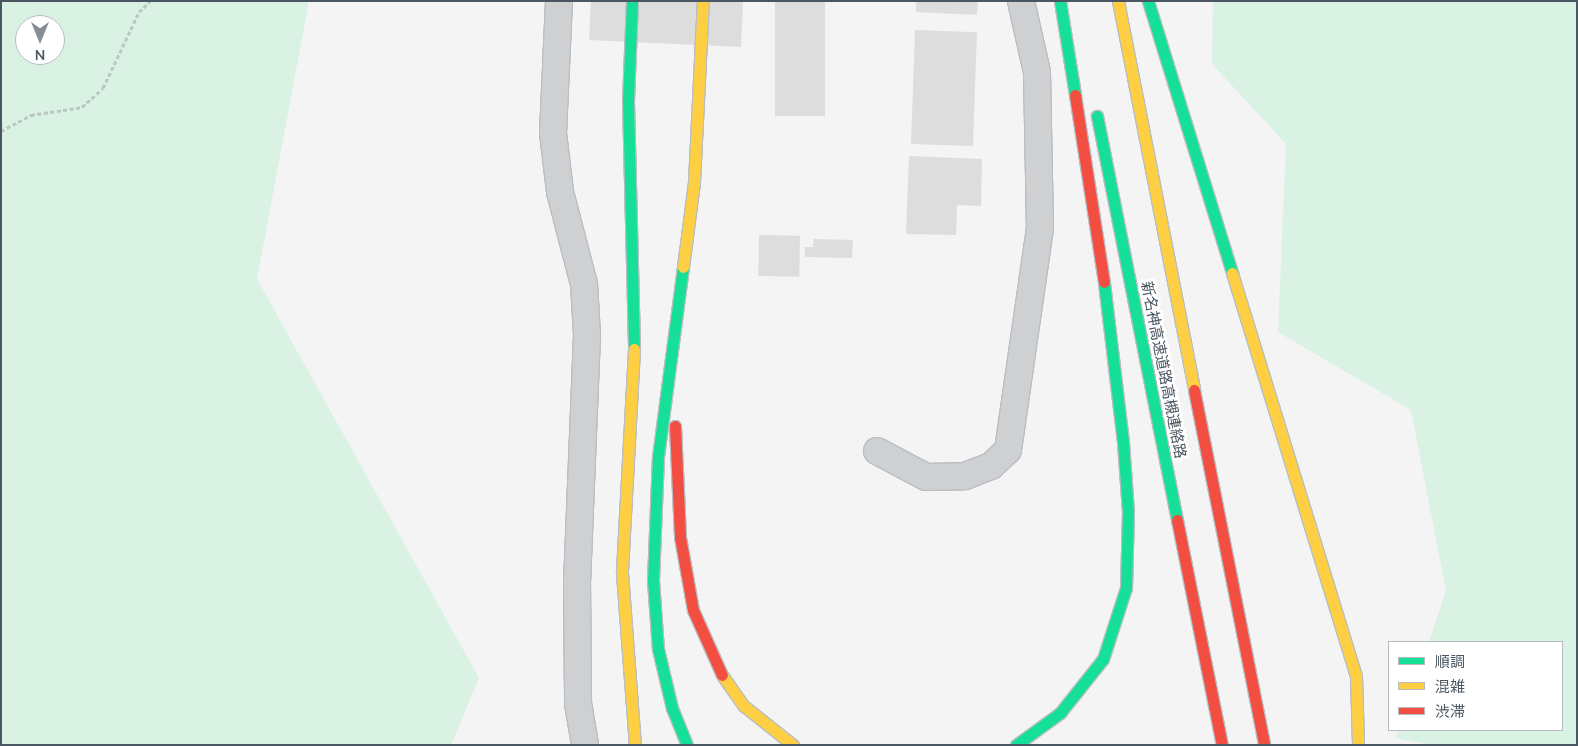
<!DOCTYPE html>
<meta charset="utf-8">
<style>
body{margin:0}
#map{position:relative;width:1578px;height:746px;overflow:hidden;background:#f4f4f4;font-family:"Nunito Sans","Noto Sans JP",sans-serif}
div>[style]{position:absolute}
.green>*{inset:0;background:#d9f2e3}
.building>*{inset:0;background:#ddddde;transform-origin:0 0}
.path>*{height:3px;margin-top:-1.5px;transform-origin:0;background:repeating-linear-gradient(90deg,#bcc7c4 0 4px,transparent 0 6.5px)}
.roads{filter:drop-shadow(1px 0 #b9bec3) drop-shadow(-1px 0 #b9bec3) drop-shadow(0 1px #b9bec3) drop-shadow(0 -1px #b9bec3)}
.street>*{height:26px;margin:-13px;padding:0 13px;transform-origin:13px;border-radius:13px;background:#ced0d2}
.fast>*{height:11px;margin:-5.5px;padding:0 5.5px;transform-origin:5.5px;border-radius:5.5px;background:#16e098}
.slow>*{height:11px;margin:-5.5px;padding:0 5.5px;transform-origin:5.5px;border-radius:5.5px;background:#ffcf43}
.jam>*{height:11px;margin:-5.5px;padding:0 5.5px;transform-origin:5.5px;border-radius:5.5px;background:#f24e42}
span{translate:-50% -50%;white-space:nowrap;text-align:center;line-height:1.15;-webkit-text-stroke:5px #fff;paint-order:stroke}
.street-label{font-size:15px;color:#4a5661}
.frame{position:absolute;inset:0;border:2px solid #4a5661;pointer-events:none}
.legend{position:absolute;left:1388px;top:641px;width:175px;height:90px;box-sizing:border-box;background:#fff;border:1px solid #b7bbc0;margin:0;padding:6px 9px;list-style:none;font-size:15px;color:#4a5661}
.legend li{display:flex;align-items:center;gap:10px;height:25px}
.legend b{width:25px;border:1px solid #b7bbc0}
.north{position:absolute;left:15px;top:15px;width:50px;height:50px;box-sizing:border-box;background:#fff;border:1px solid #b7bbc0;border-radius:50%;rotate:180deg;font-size:14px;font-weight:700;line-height:20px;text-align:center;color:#4a5661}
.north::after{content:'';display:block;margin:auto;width:18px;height:22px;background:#868d94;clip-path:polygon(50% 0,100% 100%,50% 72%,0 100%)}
</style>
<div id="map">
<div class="green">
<div style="clip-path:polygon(evenodd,1px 1px,309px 1px,257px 279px,479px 678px,451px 745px,1px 745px,1px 1px,25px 25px,55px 25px,55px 55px,25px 55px,25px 25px)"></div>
<div style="clip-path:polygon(1213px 1px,1577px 1px,1577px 745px,1432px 745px,1396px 738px,1398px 730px,1562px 730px,1562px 642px,1429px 642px,1446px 591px,1411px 410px,1278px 332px,1286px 144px,1212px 64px)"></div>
</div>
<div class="building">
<div style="clip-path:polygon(591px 1px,743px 1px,741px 47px,589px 40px)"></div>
<div style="left:775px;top:1px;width:50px;height:115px"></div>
<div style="clip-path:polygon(916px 1px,978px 1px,977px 15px,916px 12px)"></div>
<div style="left:915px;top:30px;width:62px;height:114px;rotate:2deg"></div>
<div style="clip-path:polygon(909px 156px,982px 159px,981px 206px,957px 205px,956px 235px,906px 234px)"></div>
<div style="left:759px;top:235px;width:41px;height:41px;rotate:1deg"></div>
<div style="clip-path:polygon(814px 239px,853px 240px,852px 258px,805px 257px,805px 247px,813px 247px)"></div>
</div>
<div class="path">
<div style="left:1px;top:131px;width:34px;rotate:-28deg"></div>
<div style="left:31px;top:115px;width:52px;rotate:-8.9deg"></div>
<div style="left:82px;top:107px;width:28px;rotate:-42deg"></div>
<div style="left:103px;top:88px;width:84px;rotate:-64.7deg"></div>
<div style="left:139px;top:12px;width:16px;rotate:-45deg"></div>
</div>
<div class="roads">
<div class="street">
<div style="left:559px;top:1px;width:132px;rotate:92.6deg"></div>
<div style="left:553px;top:133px;width:59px;rotate:83.2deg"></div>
<div style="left:560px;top:192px;width:95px;rotate:75.4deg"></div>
<div style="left:584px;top:284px;width:51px;rotate:86.6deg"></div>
<div style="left:587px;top:335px;width:245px;rotate:92.3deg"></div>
<div style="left:577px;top:580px;width:123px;rotate:89.5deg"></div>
<div style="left:578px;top:703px;width:43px;rotate:80.5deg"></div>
<div style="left:877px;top:451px;width:55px;rotate:28deg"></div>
<div style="left:926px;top:477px;width:39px;rotate:-1deg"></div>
<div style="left:965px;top:476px;width:28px;rotate:-21deg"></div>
<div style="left:991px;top:466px;width:23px;rotate:-43deg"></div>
<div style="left:1008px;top:450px;width:223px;rotate:-81.8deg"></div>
<div style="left:1040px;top:229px;width:157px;rotate:-91.1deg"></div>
<div style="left:1037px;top:72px;width:73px;rotate:-102.7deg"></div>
</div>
<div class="fast">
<div style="left:632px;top:1px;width:100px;rotate:92.3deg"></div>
<div style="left:628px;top:101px;width:248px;rotate:88.6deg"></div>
<div style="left:1060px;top:1px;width:95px;rotate:80.9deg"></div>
<div style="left:1148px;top:1px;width:285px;rotate:72.8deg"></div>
<div style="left:1097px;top:116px;width:412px;rotate:78.8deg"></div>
<div style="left:683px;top:267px;width:191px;rotate:97.5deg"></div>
<div style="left:658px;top:456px;width:124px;rotate:92.3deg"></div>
<div style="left:653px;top:580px;width:69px;rotate:85.9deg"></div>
<div style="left:658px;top:649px;width:61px;rotate:76.7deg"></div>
<div style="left:672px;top:708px;width:40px;rotate:68deg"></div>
<div style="left:1016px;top:745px;width:54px;rotate:-36deg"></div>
<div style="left:1060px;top:713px;width:69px;rotate:-51.5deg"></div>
<div style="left:1103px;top:659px;width:75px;rotate:-72.1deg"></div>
<div style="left:1126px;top:588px;width:76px;rotate:-88.5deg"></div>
<div style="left:1128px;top:512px;width:70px;rotate:-94.1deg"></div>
<div style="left:1123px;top:442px;width:161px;rotate:-96.8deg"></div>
</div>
<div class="slow">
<div style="left:1118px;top:1px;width:396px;rotate:78.9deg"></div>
<div style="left:683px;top:267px;width:86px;rotate:-82.6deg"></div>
<div style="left:694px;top:182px;width:181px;rotate:-87.2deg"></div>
<div style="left:1232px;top:273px;width:422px;rotate:72.9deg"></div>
<div style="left:1356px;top:676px;width:69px;rotate:88.3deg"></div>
<div style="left:634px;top:349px;width:224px;rotate:93.1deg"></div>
<div style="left:622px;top:573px;width:172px;rotate:85.7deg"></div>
<div style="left:722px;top:675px;width:38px;rotate:55deg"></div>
<div style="left:744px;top:706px;width:63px;rotate:38.5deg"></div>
</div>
<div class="jam">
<div style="left:1075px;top:95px;width:189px;rotate:81.2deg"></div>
<div style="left:1194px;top:390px;width:362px;rotate:78.8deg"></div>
<div style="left:675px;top:426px;width:111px;rotate:87.4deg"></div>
<div style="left:680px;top:537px;width:74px;rotate:79.9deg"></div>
<div style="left:693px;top:610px;width:71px;rotate:66deg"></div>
<div style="left:1177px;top:520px;width:229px;rotate:78.7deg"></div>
</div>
</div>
<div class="street-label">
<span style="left:1163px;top:370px;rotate:79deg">新名神高速道路高槻連絡路</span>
</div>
<div class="frame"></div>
<ul class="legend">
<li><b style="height:6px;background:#16e098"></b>順調</li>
<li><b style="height:6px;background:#ffcf43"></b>混雑</li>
<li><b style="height:6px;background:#f24e42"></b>渋滞</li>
</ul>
<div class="north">N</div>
</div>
